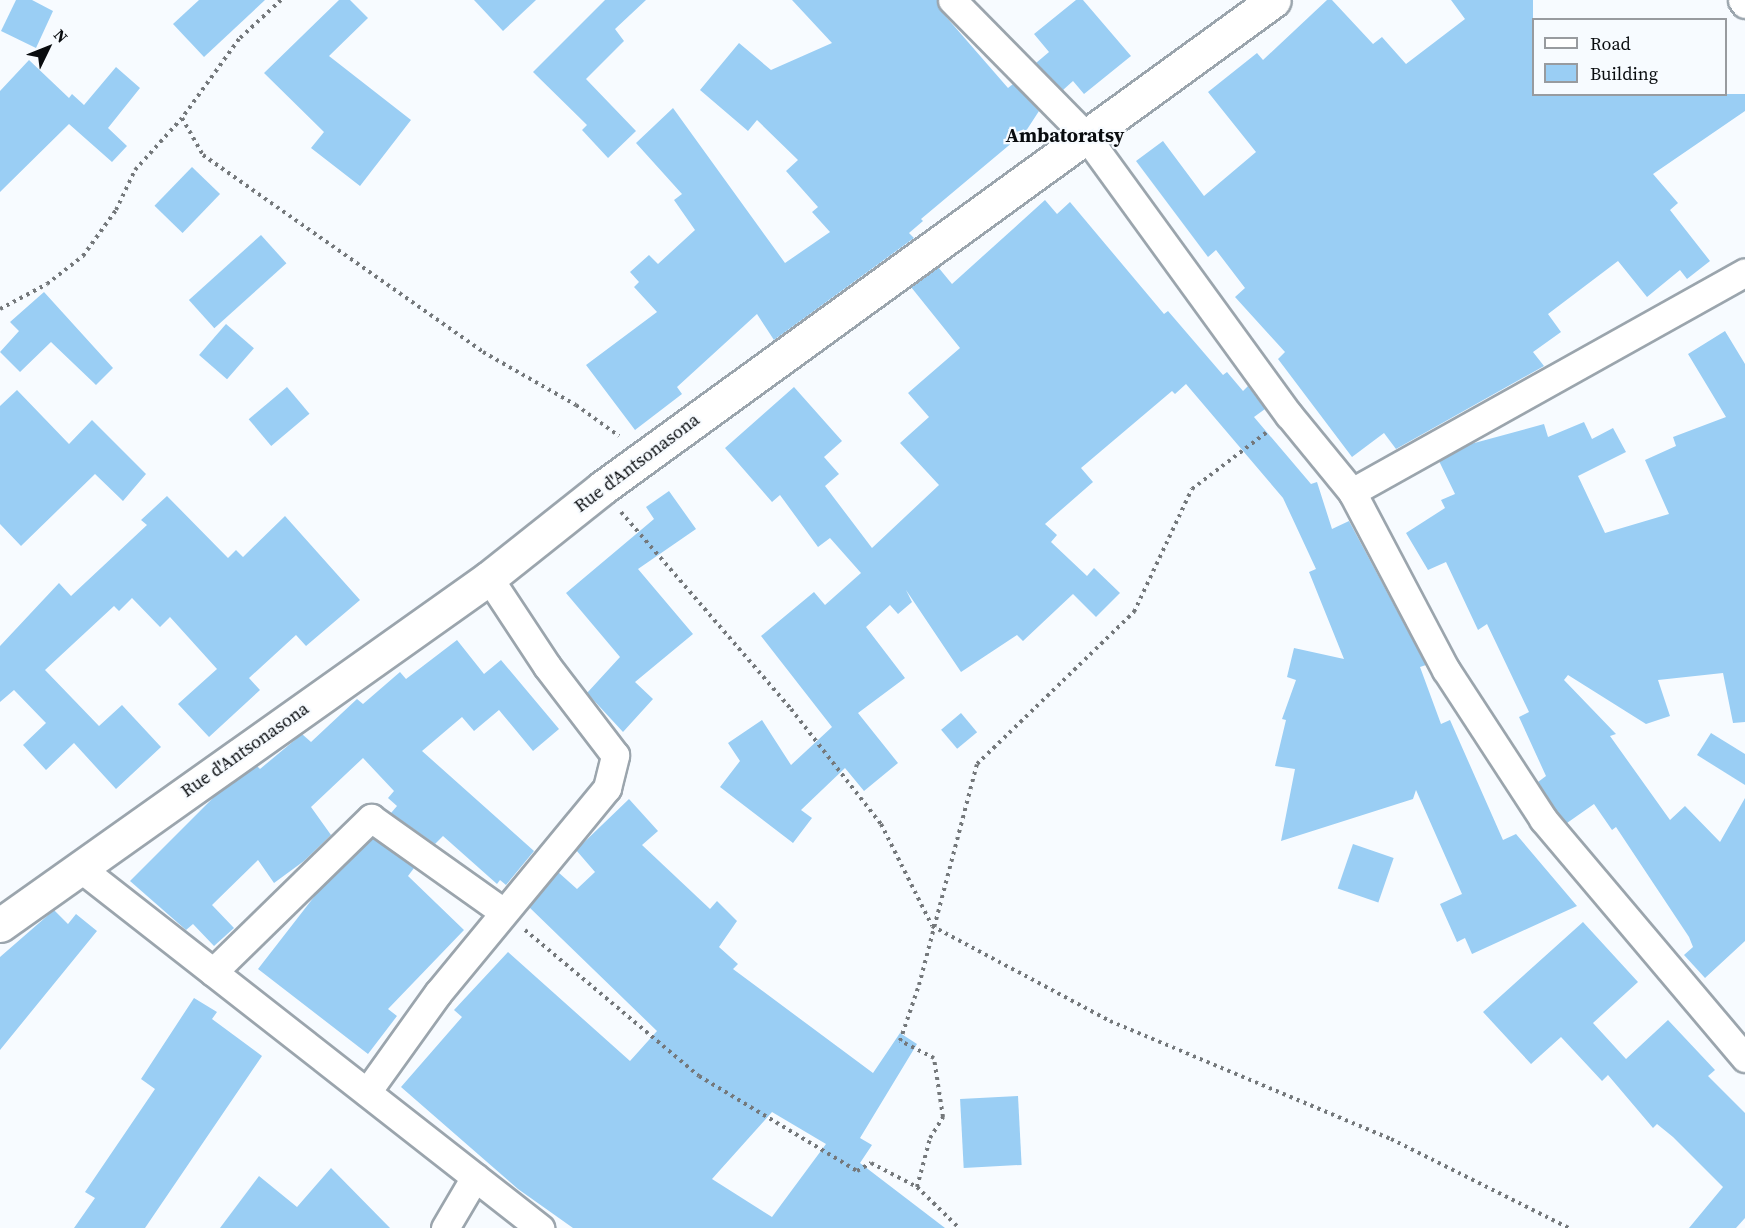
<!DOCTYPE html>
<style>
body{margin:0}
#map{position:relative;width:1745px;height:1228px;overflow:hidden;background:#f7fbff;font-family:"Source Serif 4",serif}
div>[style]{position:absolute}
.building>*{inset:0;background:#9acef4;transform-origin:0 0}
.path>*{height:4px;margin-top:-2px;transform-origin:0;background:repeating-linear-gradient(90deg,#74787b 0 3px,transparent 0 7.5px)}
.roads{filter:drop-shadow(2px 0 #9ba5ad) drop-shadow(-2px 0 #9ba5ad) drop-shadow(0 2px #9ba5ad) drop-shadow(0 -2px #9ba5ad)}
.minor>*{height:27px;margin:-13.5px;padding:0 13.5px;transform-origin:13.5px;border-radius:13.5px;background:#fff}
.tertiary>*{height:33px;margin:-16.5px;padding:0 16.5px;transform-origin:16.5px;border-radius:16.5px;background:#fff}
span{translate:-50% -50%;white-space:nowrap;text-align:center;line-height:1.15;-webkit-text-stroke:4.5px #f7fbff;paint-order:stroke}
.street-label{font-size:18px;color:#090c0f}
.neighbourhood-label{font-size:20px;color:#090c0f;font-weight:700}
.legend{position:absolute;left:1532px;top:18px;width:195px;height:78px;box-sizing:border-box;background:#f7fbff;border:2px solid #989b9f;margin:0;padding:8px 10px;list-style:none;font-size:18px;color:#090c0f}
.legend li{display:flex;align-items:center;gap:12px;height:30px}
.legend b{width:30px;border:2px solid #989b9f}
.north{position:absolute;left:18px;top:18px;width:60px;height:60px;-webkit-text-stroke:4px #f7fbff;paint-order:stroke;rotate:47deg;font-size:16px;font-weight:700;line-height:24px;text-align:center;color:#090c0f}
.north::after{content:'';display:block;margin:auto;width:21px;height:27px;background:#090c0f;clip-path:polygon(50% 0,100% 100%,50% 72%,0 100%)}
</style>
<div id="map">
<div class="building">
<div style="clip-path:polygon(16px 0,32px 0,53px 11px,36px 48px,1px 31px)"></div>
<div style="clip-path:polygon(199px 0,265px 0,204px 57px,173px 24px)"></div>
<div style="clip-path:polygon(339px 0,350px 0,368px 18px,329px 56px,411px 120px,360px 186px,311px 148px,324px 132px,264px 73px)"></div>
<div style="clip-path:polygon(474px 0,536px 0,503px 31px)"></div>
<div style="clip-path:polygon(605px 0,646px 0,615px 29px,624px 41px,586px 79px,636px 131px,608px 158px,582px 130px,587px 125px,533px 72px)"></div>
<div style="clip-path:polygon(792px 0,937px 0,941px 11px,1008px 88px,1013px 84px,1039px 111px,1026px 131px,921px 219px,923px 221px,909px 233px,914px 238px,774px 340px,757px 314px,677px 387px,682px 394px,635px 430px,586px 365px,657px 312px,634px 287px,639px 282px,630px 272px,649px 255px,658px 264px,695px 230px,674px 200px,682px 194px,636px 143px,673px 108px,785px 263px,830px 232px,812px 212px,818px 207px,786px 171px,798px 160px,757px 120px,748px 131px,700px 90px,739px 43px,771px 70px,832px 43px)"></div>
<div style="clip-path:polygon(1076px 0,1083px 0,1131px 56px,1084px 94px,1073px 81px,1063px 90px,1036px 63px,1049px 52px,1034px 34px)"></div>
<div style="clip-path:polygon(1327px 0,1332px 0,1373px 44px,1382px 37px,1406px 64px,1465px 19px,1451px 0,1533px 0,1533px 94px,1745px 94px,1745px 111px,1653px 174px,1678px 203px,1670px 210px,1710px 261px,1687px 279px,1680px 270px,1647px 297px,1618px 261px,1548px 314px,1561px 332px,1533px 352px,1544px 366px,1396px 449px,1384px 433px,1352px 457px,1278px 359px,1285px 352px,1235px 297px,1245px 288px,1216px 250px,1208px 257px,1136px 161px,1163px 141px,1204px 196px,1256px 152px,1208px 92px,1257px 53px,1263px 60px)"></div>
<div style="clip-path:polygon(29px 60px,69px 98px,72px 94px,84px 105px,116px 67px,140px 88px,108px 128px,127px 146px,112px 162px,69px 124px,0 192px,0 91px)"></div>
<div style="left:192px;top:167px;width:39px;height:54px;rotate:44deg"></div>
<div style="clip-path:polygon(1045px 200px,1057px 214px,1070px 202px,1164px 314px,1168px 311px,1223px 375px,1227px 372px,1243px 391px,1248px 386px,1265px 409px,1254px 417px,1311px 484px,1317px 482px,1332px 529px,1349px 521px,1426px 665px,1420px 667px,1441px 724px,1450px 720px,1503px 840px,1516px 834px,1577px 906px,1472px 954px,1465px 938px,1457px 942px,1440px 904px,1462px 894px,1416px 790px,1413px 799px,1281px 841px,1295px 769px,1275px 766px,1286px 720px,1282px 719px,1296px 680px,1287px 677px,1294px 648px,1344px 659px,1309px 572px,1316px 569px,1283px 498px,1186px 384px,1175px 394px,1172px 391px,1081px 468px,1093px 482px,1045px 524px,1057px 535px,1051px 542px,1087px 576px,1094px 568px,1120px 593px,1096px 617px,1073px 594px,1023px 641px,1017px 635px,961px 672px,906px 590px,912px 602px,898px 614px,890px 605px,866px 627px,905px 678px,858px 713px,898px 763px,864px 791px,845px 768px,801px 810px,812px 818px,793px 843px,720px 787px,740px 761px,728px 743px,762px 720px,791px 765px,832px 727px,761px 636px,814px 592px,825px 605px,861px 573px,830px 538px,818px 547px,780px 495px,772px 502px,725px 448px,794px 387px,842px 441px,824px 457px,839px 474px,825px 486px,872px 548px,939px 485px,900px 443px,929px 417px,908px 393px,960px 348px,911px 287px,938px 267px,952px 284px)"></div>
<div style="left:261px;top:235px;width:38px;height:97px;rotate:48deg"></div>
<div style="clip-path:polygon(44px 292px,113px 368px,96px 385px,51px 342px,20px 372px,0 352px,19px 331px,10px 322px)"></div>
<div style="left:226px;top:324px;width:37px;height:41px;rotate:41deg"></div>
<div style="clip-path:polygon(1725px 331px,1745px 364px,1745px 722px,1733px 723px,1723px 673px,1658px 680px,1670px 716px,1646px 724px,1568px 675px,1564px 680px,1616px 734px,1610px 736px,1670px 820px,1685px 806px,1720px 842px,1745px 798px,1745px 941px,1705px 978px,1684px 955px,1693px 947px,1689px 937px,1616px 827px,1612px 830px,1594px 804px,1567px 823px,1556px 810px,1538px 782px,1546px 776px,1519px 717px,1529px 712px,1487px 624px,1478px 630px,1446px 562px,1428px 570px,1406px 533px,1445px 508px,1441px 500px,1455px 494px,1439px 461px,1467px 445px,1544px 424px,1548px 437px,1584px 422px,1592px 439px,1613px 428px,1626px 452px,1578px 476px,1605px 533px,1669px 514px,1645px 460px,1676px 446px,1673px 437px,1726px 417px,1688px 354px)"></div>
<div style="left:287px;top:387px;width:35px;height:50px;rotate:50deg"></div>
<div style="clip-path:polygon(17px 390px,69px 444px,92px 420px,146px 474px,123px 501px,95px 474px,21px 546px,0 524px,0 406px)"></div>
<div style="clip-path:polygon(669px 491px,696px 529px,638px 569px,693px 634px,635px 682px,653px 699px,623px 732px,587px 693px,620px 657px,566px 593px,654px 519px,646px 507px)"></div>
<div style="clip-path:polygon(167px 496px,228px 558px,236px 550px,243px 557px,285px 516px,360px 600px,306px 646px,296px 635px,249px 678px,260px 690px,209px 737px,178px 704px,217px 669px,170px 617px,160px 627px,132px 598px,119px 611px,114px 606px,45px 670px,99px 726px,122px 705px,161px 747px,116px 789px,74px 743px,46px 770px,23px 745px,46px 723px,14px 690px,0 702px,0 646px,59px 583px,71px 596px,147px 525px,141px 520px)"></div>
<div style="clip-path:polygon(457px 640px,484px 674px,501px 660px,559px 729px,533px 751px,499px 710px,474px 731px,462px 717px,422px 751px,534px 851px,506px 885px,500px 880px,497px 884px,443px 836px,435px 844px,391px 813px,397px 806px,388px 798px,394px 791px,363px 758px,311px 807px,331px 835px,304px 861px,274px 883px,258px 860px,212px 905px,234px 928px,214px 946px,193px 924px,186px 930px,130px 881px,217px 794px,257px 766px,260px 769px,302px 734px,311px 742px,357px 699px,363px 704px,400px 672px,406px 679px)"></div>
<div style="left:961px;top:713px;width:25px;height:26px;rotate:50deg"></div>
<div style="clip-path:polygon(1711px 733px,1745px 754px,1745px 785px,1697px 755px)"></div>
<div style="clip-path:polygon(evenodd,629px 799px,658px 831px,642px 845px,710px 909px,717px 901px,737px 921px,719px 947px,738px 964px,733px 969px,873px 1073px,900px 1033px,917px 1044px,860px 1138px,872px 1145px,860px 1163px,945px 1228px,573px 1228px,518px 1189px,401px 1087px,462px 1017px,454px 1010px,508px 952px,630px 1061px,657px 1031px,529px 907px,558px 872px,577px 889px,595px 872px,576px 850px,629px 799px,772px 1112px,826px 1144px,772px 1217px,712px 1179px,772px 1112px)"></div>
<div style="clip-path:polygon(373px 838px,414px 868px,408px 876px,464px 930px,388px 1009px,397px 1016px,368px 1054px,258px 969px,317px 893px)"></div>
<div style="left:1353px;top:844px;width:43px;height:47px;rotate:19deg"></div>
<div style="clip-path:polygon(54px 910px,68px 924px,76px 914px,97px 931px,0 1050px,0 957px)"></div>
<div style="clip-path:polygon(1583px 922px,1638px 982px,1593px 1023px,1626px 1059px,1668px 1020px,1715px 1070px,1708px 1076px,1745px 1113px,1745px 1218px,1736px 1228px,1689px 1228px,1723px 1187px,1673px 1137px,1657px 1124px,1653px 1128px,1608px 1075px,1602px 1081px,1561px 1037px,1531px 1064px,1483px 1012px)"></div>
<div style="clip-path:polygon(194px 998px,217px 1012px,212px 1019px,262px 1056px,145px 1228px,74px 1228px,95px 1198px,85px 1192px,155px 1089px,141px 1079px)"></div>
<div style="left:1018px;top:1096px;width:69px;height:58px;rotate:87deg"></div>
<div style="clip-path:polygon(331px 1168px,390px 1228px,220px 1228px,259px 1176px,297px 1207px)"></div>
</div>
<div class="path">
<div style="left:281px;top:0;width:57px;rotate:137.1deg"></div>
<div style="left:239px;top:39px;width:97px;rotate:125.8deg"></div>
<div style="left:182px;top:118px;width:43px;rotate:60.4deg"></div>
<div style="left:203px;top:155px;width:342px;rotate:35.1deg"></div>
<div style="left:483px;top:352px;width:107px;rotate:29.7deg"></div>
<div style="left:576px;top:405px;width:53px;rotate:35.8deg"></div>
<div style="left:0;top:309px;width:53px;rotate:-28deg"></div>
<div style="left:47px;top:284px;width:46px;rotate:-37.9deg"></div>
<div style="left:83px;top:256px;width:57px;rotate:-54.3deg"></div>
<div style="left:116px;top:210px;width:44px;rotate:-64.6deg"></div>
<div style="left:135px;top:170px;width:70px;rotate:-47.9deg"></div>
<div style="left:621px;top:512px;width:260px;rotate:49.2deg"></div>
<div style="left:791px;top:709px;width:146px;rotate:52deg"></div>
<div style="left:881px;top:824px;width:114px;rotate:63.4deg"></div>
<div style="left:932px;top:926px;width:202px;rotate:28.1deg"></div>
<div style="left:1110px;top:1021px;width:305px;rotate:22.8deg"></div>
<div style="left:1391px;top:1139px;width:199px;rotate:26.6deg"></div>
<div style="left:525px;top:930px;width:227px;rotate:40deg"></div>
<div style="left:699px;top:1076px;width:184px;rotate:31deg"></div>
<div style="left:857px;top:1171px;width:16px;rotate:-30deg"></div>
<div style="left:871px;top:1163px;width:52px;rotate:27.6deg"></div>
<div style="left:917px;top:1187px;width:51px;rotate:-75.1deg"></div>
<div style="left:930px;top:1138px;width:25px;rotate:-58deg"></div>
<div style="left:943px;top:1117px;width:60px;rotate:-98.7deg"></div>
<div style="left:934px;top:1058px;width:38px;rotate:-153deg"></div>
<div style="left:900px;top:1041px;width:59px;rotate:-71.3deg"></div>
<div style="left:919px;top:985px;width:228px;rotate:-75.3deg"></div>
<div style="left:977px;top:764px;width:219px;rotate:-44.1deg"></div>
<div style="left:1134px;top:612px;width:136px;rotate:-64.8deg"></div>
<div style="left:1192px;top:489px;width:94px;rotate:-37.2deg"></div>
<div style="left:917px;top:1187px;width:59px;rotate:44.3deg"></div>
</div>
<div class="roads">
<div class="minor">
<div style="left:952px;top:0;width:191px;rotate:45.4deg"></div>
<div style="left:1086px;top:136px;width:345px;rotate:54deg"></div>
<div style="left:1289px;top:415px;width:99px;rotate:50.7deg"></div>
<div style="left:1352px;top:492px;width:201px;rotate:62.2deg"></div>
<div style="left:1446px;top:670px;width:178px;rotate:56.9deg"></div>
<div style="left:1543px;top:819px;width:313px;rotate:49.8deg"></div>
<div style="left:1742px;top:0;width:5px;rotate:53deg"></div>
<div style="left:1352px;top:492px;width:450px;rotate:-29.2deg"></div>
<div style="left:79px;top:867px;width:586px;rotate:38.06deg"></div>
<div style="left:213px;top:972px;width:221px;rotate:-44.3deg"></div>
<div style="left:371px;top:818px;width:161px;rotate:35.4deg"></div>
<div style="left:367px;top:1092px;width:122px;rotate:-54.4deg"></div>
<div style="left:438px;top:993px;width:266px;rotate:-50.5deg"></div>
<div style="left:607px;top:788px;width:34px;rotate:-76deg"></div>
<div style="left:615px;top:755px;width:112px;rotate:-127.4deg"></div>
<div style="left:547px;top:666px;width:105px;rotate:-123.4deg"></div>
<div style="left:445px;top:1228px;width:59px;rotate:-59.5deg"></div>
</div>
<div class="tertiary">
<div style="left:0;top:925px;width:600px;rotate:-35.36deg"></div>
<div style="left:489px;top:578px;width:144px;rotate:-38.5deg"></div>
<div style="left:602px;top:488px;width:830px;rotate:-35.99deg"></div>
</div>
</div>
<div class="street-label">
<span style="left:637px;top:463px;rotate:-37deg">Rue d'Antsonasona</span>
<span style="left:245px;top:750px;rotate:-35deg">Rue d'Antsonasona</span>
</div>
<div class="neighbourhood-label">
<span style="left:1065px;top:135px">Ambatoratsy</span>
</div>
<ul class="legend">
<li><b style="height:8px;background:#fff"></b>Road</li>
<li><b style="height:16px;background:#9acef4"></b>Building</li>
</ul>
<div class="north">N</div>
</div>
